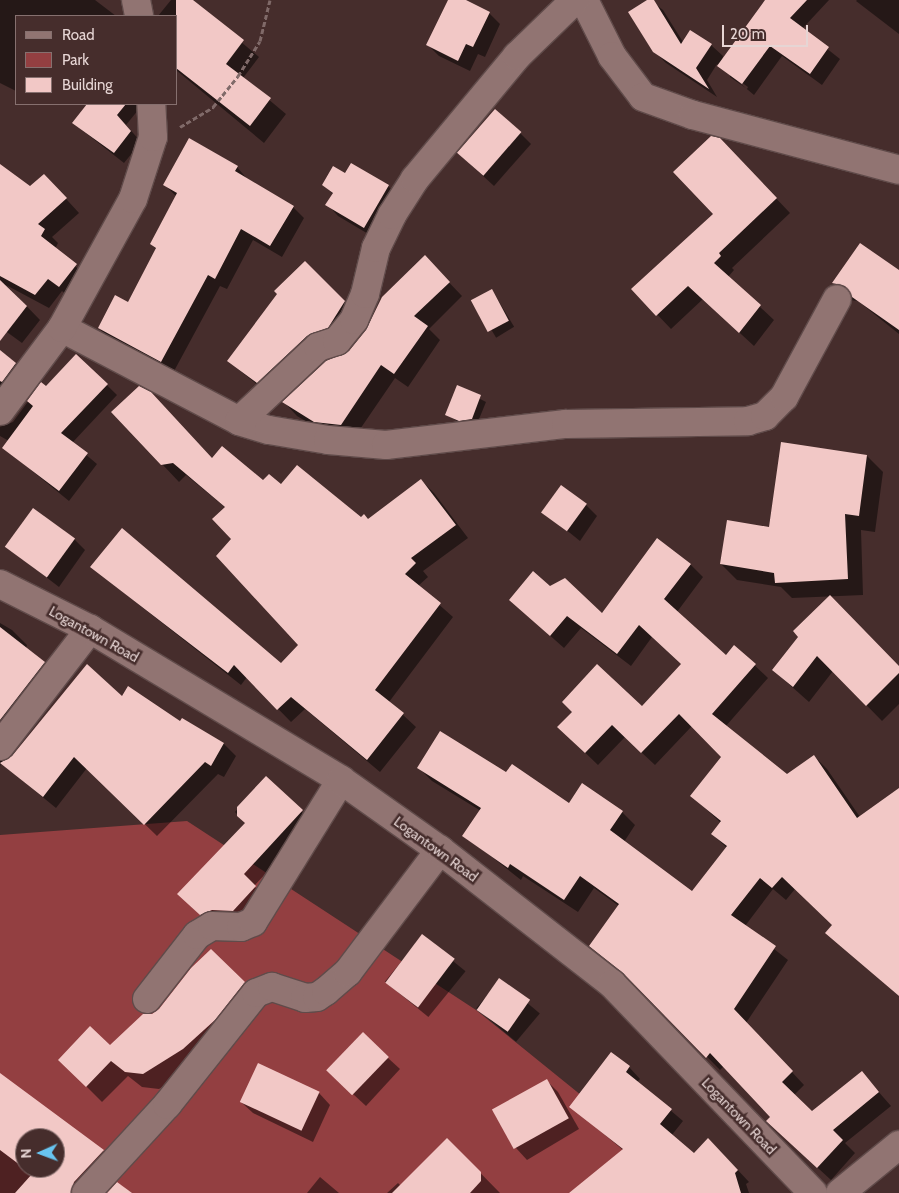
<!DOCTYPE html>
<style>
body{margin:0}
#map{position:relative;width:899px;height:1193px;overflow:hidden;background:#462d2c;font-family:Cabin,sans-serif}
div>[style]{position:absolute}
.green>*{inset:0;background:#933f41}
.shadow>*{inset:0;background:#0007;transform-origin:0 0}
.building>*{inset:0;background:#f2c8c6;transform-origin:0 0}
.path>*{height:3px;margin-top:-1.5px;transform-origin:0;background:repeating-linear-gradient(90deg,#806a69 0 5px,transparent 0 7.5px)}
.roads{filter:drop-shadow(1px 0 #604b4a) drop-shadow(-1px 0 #604b4a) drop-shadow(0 1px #604b4a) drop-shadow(0 -1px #604b4a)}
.minor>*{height:28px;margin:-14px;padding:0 14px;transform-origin:14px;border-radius:14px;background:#917472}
.tertiary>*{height:28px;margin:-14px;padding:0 14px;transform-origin:14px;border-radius:14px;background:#917472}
span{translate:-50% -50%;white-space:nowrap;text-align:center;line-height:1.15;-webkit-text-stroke:5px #462d2c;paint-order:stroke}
.street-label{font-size:14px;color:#e6d5d4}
.legend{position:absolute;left:15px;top:15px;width:162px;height:90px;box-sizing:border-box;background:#462d2c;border:1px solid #86706f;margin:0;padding:6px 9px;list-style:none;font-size:15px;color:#e6d5d4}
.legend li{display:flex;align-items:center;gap:10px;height:25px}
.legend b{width:25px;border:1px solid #86706f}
.north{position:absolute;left:15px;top:1128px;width:50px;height:50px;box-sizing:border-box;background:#462d2c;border:1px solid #86706f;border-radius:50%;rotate:268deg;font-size:14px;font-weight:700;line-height:20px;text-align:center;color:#e6d5d4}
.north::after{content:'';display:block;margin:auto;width:18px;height:22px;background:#68c4f0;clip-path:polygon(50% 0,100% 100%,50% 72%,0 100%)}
.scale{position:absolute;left:722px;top:25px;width:86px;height:22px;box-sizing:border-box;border:2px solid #e6d5d4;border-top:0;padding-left:6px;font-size:15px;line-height:18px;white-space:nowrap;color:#e6d5d4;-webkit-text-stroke:4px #462d2c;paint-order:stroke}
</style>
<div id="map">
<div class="green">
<div style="clip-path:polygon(evenodd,187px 821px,476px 1010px,702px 1193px,0 1193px,0 835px,187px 821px,25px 1138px,55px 1138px,55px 1168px,25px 1168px,25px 1138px)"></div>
</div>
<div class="shadow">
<div style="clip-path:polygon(0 0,95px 0,116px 16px,16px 16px,16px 91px,0 83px)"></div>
<div style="clip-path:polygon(171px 0,191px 0,259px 57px,243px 78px,286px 114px,264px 143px,176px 70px,176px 16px,158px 16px)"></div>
<div style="clip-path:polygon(450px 0,463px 0,489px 13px,500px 24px,485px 57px,478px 54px,470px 71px,439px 56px,428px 45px)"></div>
<div style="clip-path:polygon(evenodd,650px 0,663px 10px,683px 42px,711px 45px,723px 56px,721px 63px,766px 0,829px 0,802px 29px,840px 59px,822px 85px,782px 56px,754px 95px,717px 64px,707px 80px,717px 97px,666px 63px,654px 51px,650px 0,730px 74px,748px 87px,747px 89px,730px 77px,730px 74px)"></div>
<div style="clip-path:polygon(899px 0,899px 34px,856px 1px,857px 0)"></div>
<div style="clip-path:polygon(88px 104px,135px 104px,139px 109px,126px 125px,141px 142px,124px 163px,73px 123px)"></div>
<div style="clip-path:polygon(520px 133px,531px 144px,494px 186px,470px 164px)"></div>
<div style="clip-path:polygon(189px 140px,237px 167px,248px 180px,293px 207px,304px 218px,282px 257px,253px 240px,227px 289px,220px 286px,173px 373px,110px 339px,99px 328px,128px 304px,156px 249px,151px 244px,176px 196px,165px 185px)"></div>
<div style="clip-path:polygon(734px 154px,790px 213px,732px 268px,734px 270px,728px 277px,774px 320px,754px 346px,703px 299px,671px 329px,633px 289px,714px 214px)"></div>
<div style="clip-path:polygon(0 166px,30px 188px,57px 189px,79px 213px,52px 237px,58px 243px,55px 249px,89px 278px,73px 300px,62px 291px,49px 308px,6px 285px,40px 320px,22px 343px,0 327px)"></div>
<div style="clip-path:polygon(345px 175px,388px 186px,399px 197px,375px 238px,338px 216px,327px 204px,333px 194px,324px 185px)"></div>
<div style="clip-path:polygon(305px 262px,355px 314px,269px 394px,228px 361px)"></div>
<div style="clip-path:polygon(438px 271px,462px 296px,429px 329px,440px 340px,408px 387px,395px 378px,354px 438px,329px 435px,297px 416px,284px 402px,350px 352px)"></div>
<div style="clip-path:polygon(899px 272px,899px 334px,858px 301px,850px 300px,834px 283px)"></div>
<div style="left:492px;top:290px;width:43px;height:21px;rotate:59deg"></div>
<div style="clip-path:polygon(0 352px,26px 374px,0 411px)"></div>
<div style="clip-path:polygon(76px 355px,117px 395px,72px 443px,97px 464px,69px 501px,4px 448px,9px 441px,0 436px,0 427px,13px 422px,41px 384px,46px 388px)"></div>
<div style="clip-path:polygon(457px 387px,486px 402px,477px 424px,466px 426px,447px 415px)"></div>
<div style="clip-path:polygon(113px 412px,263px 482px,368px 520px,421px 480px,434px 493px,468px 538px,423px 571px,428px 577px,418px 586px,453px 617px,389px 702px,416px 727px,380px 772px,305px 709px,291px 722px,247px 677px,241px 685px,91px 567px,282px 664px,300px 645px,232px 539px,226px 508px,186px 475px,179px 482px)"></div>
<div style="clip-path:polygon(867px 456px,883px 472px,875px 532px,861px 530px,863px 595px,792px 598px,781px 587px,737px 580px,721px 564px)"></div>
<div style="clip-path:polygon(586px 505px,597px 516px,580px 541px,544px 512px)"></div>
<div style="clip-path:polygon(74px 539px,85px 550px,59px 587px,7px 547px)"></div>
<div style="clip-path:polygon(690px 564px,703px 577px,677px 612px,726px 657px,735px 647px,768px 678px,726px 726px,787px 775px,814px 756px,827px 769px,860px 817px,899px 790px,899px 996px,827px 933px,834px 926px,795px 889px,786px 900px,773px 889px,745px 926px,788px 960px,746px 1023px,804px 1085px,794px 1095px,812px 1112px,862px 1073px,891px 1106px,845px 1143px,855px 1153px,831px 1180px,781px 1134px,772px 1117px,724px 1066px,720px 1070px,637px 985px,590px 946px,619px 906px,594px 888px,578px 912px,523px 876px,521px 880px,464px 835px,481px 811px,432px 781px,419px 768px,507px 774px,569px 805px,622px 812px,635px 825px,624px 842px,692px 893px,727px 848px,712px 834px,721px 823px,692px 796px,723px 757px,692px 726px,655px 765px,625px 737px,598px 765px,572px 740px,642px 708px,682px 665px,652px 637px,631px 666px,581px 628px,564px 648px,510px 600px,550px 587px,602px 614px)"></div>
<div style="clip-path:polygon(0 623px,12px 630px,27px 645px,26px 648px,60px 678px,3px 752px,1px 761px,122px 698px,181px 723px,182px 720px,224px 744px,236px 756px,224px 777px,218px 774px,157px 836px,87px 768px,56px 808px,1px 763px,0 767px)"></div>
<div style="clip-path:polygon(800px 637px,899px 668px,899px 704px,882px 721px,833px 671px,809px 702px,773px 670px)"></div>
<div style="clip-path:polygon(266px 777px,313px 823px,254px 886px,267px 899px,244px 922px,212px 926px,190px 905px,246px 823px,235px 812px)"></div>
<div style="left:422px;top:936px;width:56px;height:59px;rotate:39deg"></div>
<div style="clip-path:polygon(211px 950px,260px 999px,198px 1065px,159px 1089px,142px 1087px,128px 1076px,102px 1102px,60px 1060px,110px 1047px,160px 1010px)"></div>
<div style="left:500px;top:980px;width:52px;height:37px;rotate:40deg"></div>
<div style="clip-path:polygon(388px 1058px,400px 1069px,366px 1106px,340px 1082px)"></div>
<div style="clip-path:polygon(629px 1067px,640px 1079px,637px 1082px,683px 1121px,671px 1136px,694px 1154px,720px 1151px,749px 1182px,746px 1184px,749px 1193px,571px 1193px,623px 1150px,570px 1106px)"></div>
<div style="clip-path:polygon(evenodd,0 1075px,103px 1151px,118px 1166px,94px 1193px,0 1193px,0 1075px,25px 1138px,55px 1138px,55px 1168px,25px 1168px,25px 1138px)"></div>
<div style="clip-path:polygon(547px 1081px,558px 1092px,579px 1129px,527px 1160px,516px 1148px,495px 1111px)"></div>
<div style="clip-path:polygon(319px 1093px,330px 1105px,313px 1142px,253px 1113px,241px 1102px)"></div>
<div style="clip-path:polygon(447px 1139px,500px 1193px,387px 1193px,398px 1183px,401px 1186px)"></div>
<div style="clip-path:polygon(320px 1177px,339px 1193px,307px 1193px)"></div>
</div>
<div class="building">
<div style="clip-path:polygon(176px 0,193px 0,244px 40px,226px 64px,271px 98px,250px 126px,176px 68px)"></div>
<div style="clip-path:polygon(448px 0,466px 0,490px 12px,473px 47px,466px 44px,458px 61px,426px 45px)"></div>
<div style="clip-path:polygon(647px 0,654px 0,681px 44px,690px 30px,712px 44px,696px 68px,709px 89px,653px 52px,628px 12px)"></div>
<div style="clip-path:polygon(765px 0,807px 0,790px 18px,829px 47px,810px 74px,770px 46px,742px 84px,717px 66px)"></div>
<div style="clip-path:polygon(87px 104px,126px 104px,117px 115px,131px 131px,114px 153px,72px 123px)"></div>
<div style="left:495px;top:109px;width:35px;height:58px;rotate:41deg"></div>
<div style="clip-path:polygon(711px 136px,720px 138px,777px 198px,719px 253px,721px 256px,714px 263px,761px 305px,739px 333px,688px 286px,656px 316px,631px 289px,713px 214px,673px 172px)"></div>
<div style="clip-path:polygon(189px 138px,238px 166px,235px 171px,294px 206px,270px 246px,241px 229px,215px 279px,208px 275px,161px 362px,98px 328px,115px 295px,128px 302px,156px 248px,150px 244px,177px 193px,163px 185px)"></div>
<div style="clip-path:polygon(351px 163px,389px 185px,364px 228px,325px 205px,333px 193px,322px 185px,333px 166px,345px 173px)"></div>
<div style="clip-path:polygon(0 164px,30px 186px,44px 174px,67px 198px,38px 224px,45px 229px,41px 236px,77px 264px,59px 287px,48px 279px,35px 295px,0 276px)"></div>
<div style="clip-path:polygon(860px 243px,899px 270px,899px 330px,852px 297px,845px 286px,832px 283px)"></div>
<div style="clip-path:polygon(425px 255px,450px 282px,414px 316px,428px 326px,394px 374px,381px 365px,341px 425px,314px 422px,282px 402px,326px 361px,349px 351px,366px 330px,382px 297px)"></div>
<div style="clip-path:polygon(305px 261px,345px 301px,328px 328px,307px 336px,257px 383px,227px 361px,277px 294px,274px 291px)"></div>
<div style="clip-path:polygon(0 280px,27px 306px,0 341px)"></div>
<div style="left:492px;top:289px;width:36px;height:24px;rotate:62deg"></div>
<div style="clip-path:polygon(0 350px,16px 363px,2px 382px,0 381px)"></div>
<div style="clip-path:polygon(76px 354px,108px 384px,61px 433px,88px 453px,59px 491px,2px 448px,33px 406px,27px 401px,41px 382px,46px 386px)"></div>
<div style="clip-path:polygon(457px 385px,481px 395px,472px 419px,459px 421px,445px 415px)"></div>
<div style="clip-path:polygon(139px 386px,151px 392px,212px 458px,222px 446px,263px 480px,269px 474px,281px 484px,297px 465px,361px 517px,364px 514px,368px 519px,421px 479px,456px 525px,411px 558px,416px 563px,405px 574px,441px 603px,375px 690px,404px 713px,367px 760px,291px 697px,277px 710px,234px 665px,228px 673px,90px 567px,122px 528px,281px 663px,298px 645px,216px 556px,231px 539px,212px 519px,225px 507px,173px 463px,161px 465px,111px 412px)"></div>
<div style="clip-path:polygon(781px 442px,867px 455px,859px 516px,845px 514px,848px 579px,775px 583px,774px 573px,720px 564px,727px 520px,769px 527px)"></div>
<div style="left:561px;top:485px;width:32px;height:34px;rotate:36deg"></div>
<div style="left:33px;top:508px;width:52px;height:48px;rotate:36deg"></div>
<div style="clip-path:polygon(657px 538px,691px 564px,664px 599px,726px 655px,734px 645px,756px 664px,712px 714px,787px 774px,814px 755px,857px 818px,899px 788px,899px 996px,825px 933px,832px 925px,782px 877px,772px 888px,760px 878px,731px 915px,776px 946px,734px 1009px,793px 1071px,782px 1082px,812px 1111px,862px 1071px,879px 1092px,833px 1130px,843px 1140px,817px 1168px,766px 1121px,770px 1117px,710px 1053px,706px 1058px,623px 973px,589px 946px,619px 904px,580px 876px,564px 900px,510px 864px,508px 868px,462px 836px,481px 808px,417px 768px,440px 731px,506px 772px,512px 764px,569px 803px,582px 783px,623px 811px,610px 830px,692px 891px,727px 846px,711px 834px,721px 821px,690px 796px,721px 757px,679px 714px,641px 753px,612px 725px,585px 753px,557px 727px,572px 712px,562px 702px,597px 664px,642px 706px,681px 664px,639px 625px,617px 654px,567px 616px,550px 636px,509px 600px,533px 571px,550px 586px,565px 578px,602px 613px)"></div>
<div style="clip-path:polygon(830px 595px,899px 666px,899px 673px,866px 706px,817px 656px,793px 687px,772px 670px,798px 637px,793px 631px)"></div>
<div style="clip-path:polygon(0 627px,45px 662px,0 720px)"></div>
<div style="clip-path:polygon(87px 664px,122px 696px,128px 686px,180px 721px,182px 718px,224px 743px,211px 766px,205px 762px,144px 825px,74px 757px,43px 797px,0 763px,12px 756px)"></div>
<div style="clip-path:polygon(266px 776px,303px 810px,244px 874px,256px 886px,233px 911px,212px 910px,200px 915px,177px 894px,245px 823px,237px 816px,237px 807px)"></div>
<div style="left:422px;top:934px;width:41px;height:61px;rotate:37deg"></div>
<div style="clip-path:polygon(211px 949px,245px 982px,215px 1020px,183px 1049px,143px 1074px,125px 1072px,111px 1061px,86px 1087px,58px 1060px,90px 1026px,110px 1045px,143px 1014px,152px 1014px,159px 1009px,191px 968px)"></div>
<div style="left:499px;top:978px;width:38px;height:39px;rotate:35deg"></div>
<div style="left:363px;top:1032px;width:36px;height:53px;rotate:44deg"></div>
<div style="clip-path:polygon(611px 1052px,630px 1066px,626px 1072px,672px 1109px,660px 1124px,694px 1153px,708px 1138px,738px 1170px,735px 1173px,741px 1193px,569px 1193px,623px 1149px,569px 1107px)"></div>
<div style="left:258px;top:1063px;width:68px;height:43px;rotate:25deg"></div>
<div style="clip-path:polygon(evenodd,0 1073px,104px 1150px,74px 1182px,71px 1193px,15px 1193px,32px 1174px,0 1150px,0 1073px,25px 1138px,55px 1138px,55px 1168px,25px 1168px,25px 1138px)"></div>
<div style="left:547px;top:1079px;width:45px;height:63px;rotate:61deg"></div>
<div style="clip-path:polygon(447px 1138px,481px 1172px,481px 1181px,470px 1193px,392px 1193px)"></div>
<div style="clip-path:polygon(117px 1182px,132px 1193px,107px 1193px)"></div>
</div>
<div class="path">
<div style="left:180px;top:127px;width:39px;rotate:-31deg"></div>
<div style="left:213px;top:107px;width:40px;rotate:-51deg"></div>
<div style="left:238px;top:76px;width:41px;rotate:-57.8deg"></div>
<div style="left:260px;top:41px;width:42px;rotate:-76.3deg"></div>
</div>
<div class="roads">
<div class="minor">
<div style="left:136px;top:0;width:16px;rotate:79deg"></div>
<div style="left:584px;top:0;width:63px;rotate:63.4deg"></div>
<div style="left:612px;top:56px;width:51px;rotate:52.9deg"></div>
<div style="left:643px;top:97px;width:53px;rotate:19.8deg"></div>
<div style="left:693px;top:115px;width:213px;rotate:14.9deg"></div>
<div style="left:62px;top:328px;width:200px;rotate:27.7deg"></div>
<div style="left:239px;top:421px;width:31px;rotate:17deg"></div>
<div style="left:269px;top:430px;width:60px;rotate:9.6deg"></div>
<div style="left:328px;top:440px;width:58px;rotate:4.9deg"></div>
<div style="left:386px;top:445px;width:181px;rotate:-6.7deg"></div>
<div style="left:566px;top:424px;width:182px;rotate:-0.9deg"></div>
<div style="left:748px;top:421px;width:18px;rotate:-16deg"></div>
<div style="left:765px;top:416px;width:27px;rotate:-45deg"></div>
<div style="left:784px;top:397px;width:111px;rotate:-61.6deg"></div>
<div style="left:0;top:411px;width:104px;rotate:-53.2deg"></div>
<div style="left:62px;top:328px;width:147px;rotate:-61.2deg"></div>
<div style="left:133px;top:199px;width:65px;rotate:-72.1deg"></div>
<div style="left:153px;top:137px;width:33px;rotate:-93deg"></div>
<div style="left:239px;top:421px;width:108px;rotate:-43.1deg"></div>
<div style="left:318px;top:347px;width:20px;rotate:-18deg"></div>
<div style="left:337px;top:341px;width:27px;rotate:-51deg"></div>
<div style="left:354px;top:320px;width:28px;rotate:-67deg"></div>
<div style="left:365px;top:294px;width:47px;rotate:-76.6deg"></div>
<div style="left:376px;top:248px;width:37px;rotate:-64deg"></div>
<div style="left:392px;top:215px;width:43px;rotate:-57.4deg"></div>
<div style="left:415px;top:179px;width:160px;rotate:-50.3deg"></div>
<div style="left:517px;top:56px;width:81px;rotate:-44deg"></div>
<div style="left:0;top:746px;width:148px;rotate:-52.4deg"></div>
<div style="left:147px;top:999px;width:81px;rotate:-52deg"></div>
<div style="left:197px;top:935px;width:17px;rotate:-31deg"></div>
<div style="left:212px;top:926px;width:29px;rotate:2deg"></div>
<div style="left:241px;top:927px;width:13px;rotate:-23deg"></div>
<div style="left:253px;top:922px;width:167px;rotate:-58.2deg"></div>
<div style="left:86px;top:1193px;width:120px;rotate:-47.4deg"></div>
<div style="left:167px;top:1105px;width:143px;rotate:-51.5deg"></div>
<div style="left:256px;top:993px;width:17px;rotate:-21deg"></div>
<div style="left:272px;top:987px;width:35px;rotate:18deg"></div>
<div style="left:305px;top:998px;width:12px;rotate:-5deg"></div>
<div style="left:317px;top:997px;width:11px;rotate:-34deg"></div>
<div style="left:326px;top:991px;width:29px;rotate:-41deg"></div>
<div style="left:348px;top:972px;width:153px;rotate:-53deg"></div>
<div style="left:840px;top:1193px;width:76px;rotate:-39.1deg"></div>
</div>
<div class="tertiary">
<div style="left:0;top:584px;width:101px;rotate:26.6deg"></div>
<div style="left:90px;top:629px;width:293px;rotate:31deg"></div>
<div style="left:341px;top:780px;width:121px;rotate:35.3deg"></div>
<div style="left:440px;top:850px;width:218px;rotate:37.9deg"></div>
<div style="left:612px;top:984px;width:290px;rotate:46.1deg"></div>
</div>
</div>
<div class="street-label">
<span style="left:94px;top:634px;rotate:29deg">Logantown Road</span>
<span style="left:436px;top:849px;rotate:36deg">Logantown Road</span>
<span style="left:739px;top:1116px;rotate:46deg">Logantown Road</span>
</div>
<ul class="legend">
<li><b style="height:6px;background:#917472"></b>Road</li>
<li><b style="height:14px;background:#933f41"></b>Park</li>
<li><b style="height:14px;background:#f2c8c6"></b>Building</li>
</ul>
<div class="north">N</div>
<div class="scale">20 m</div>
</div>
